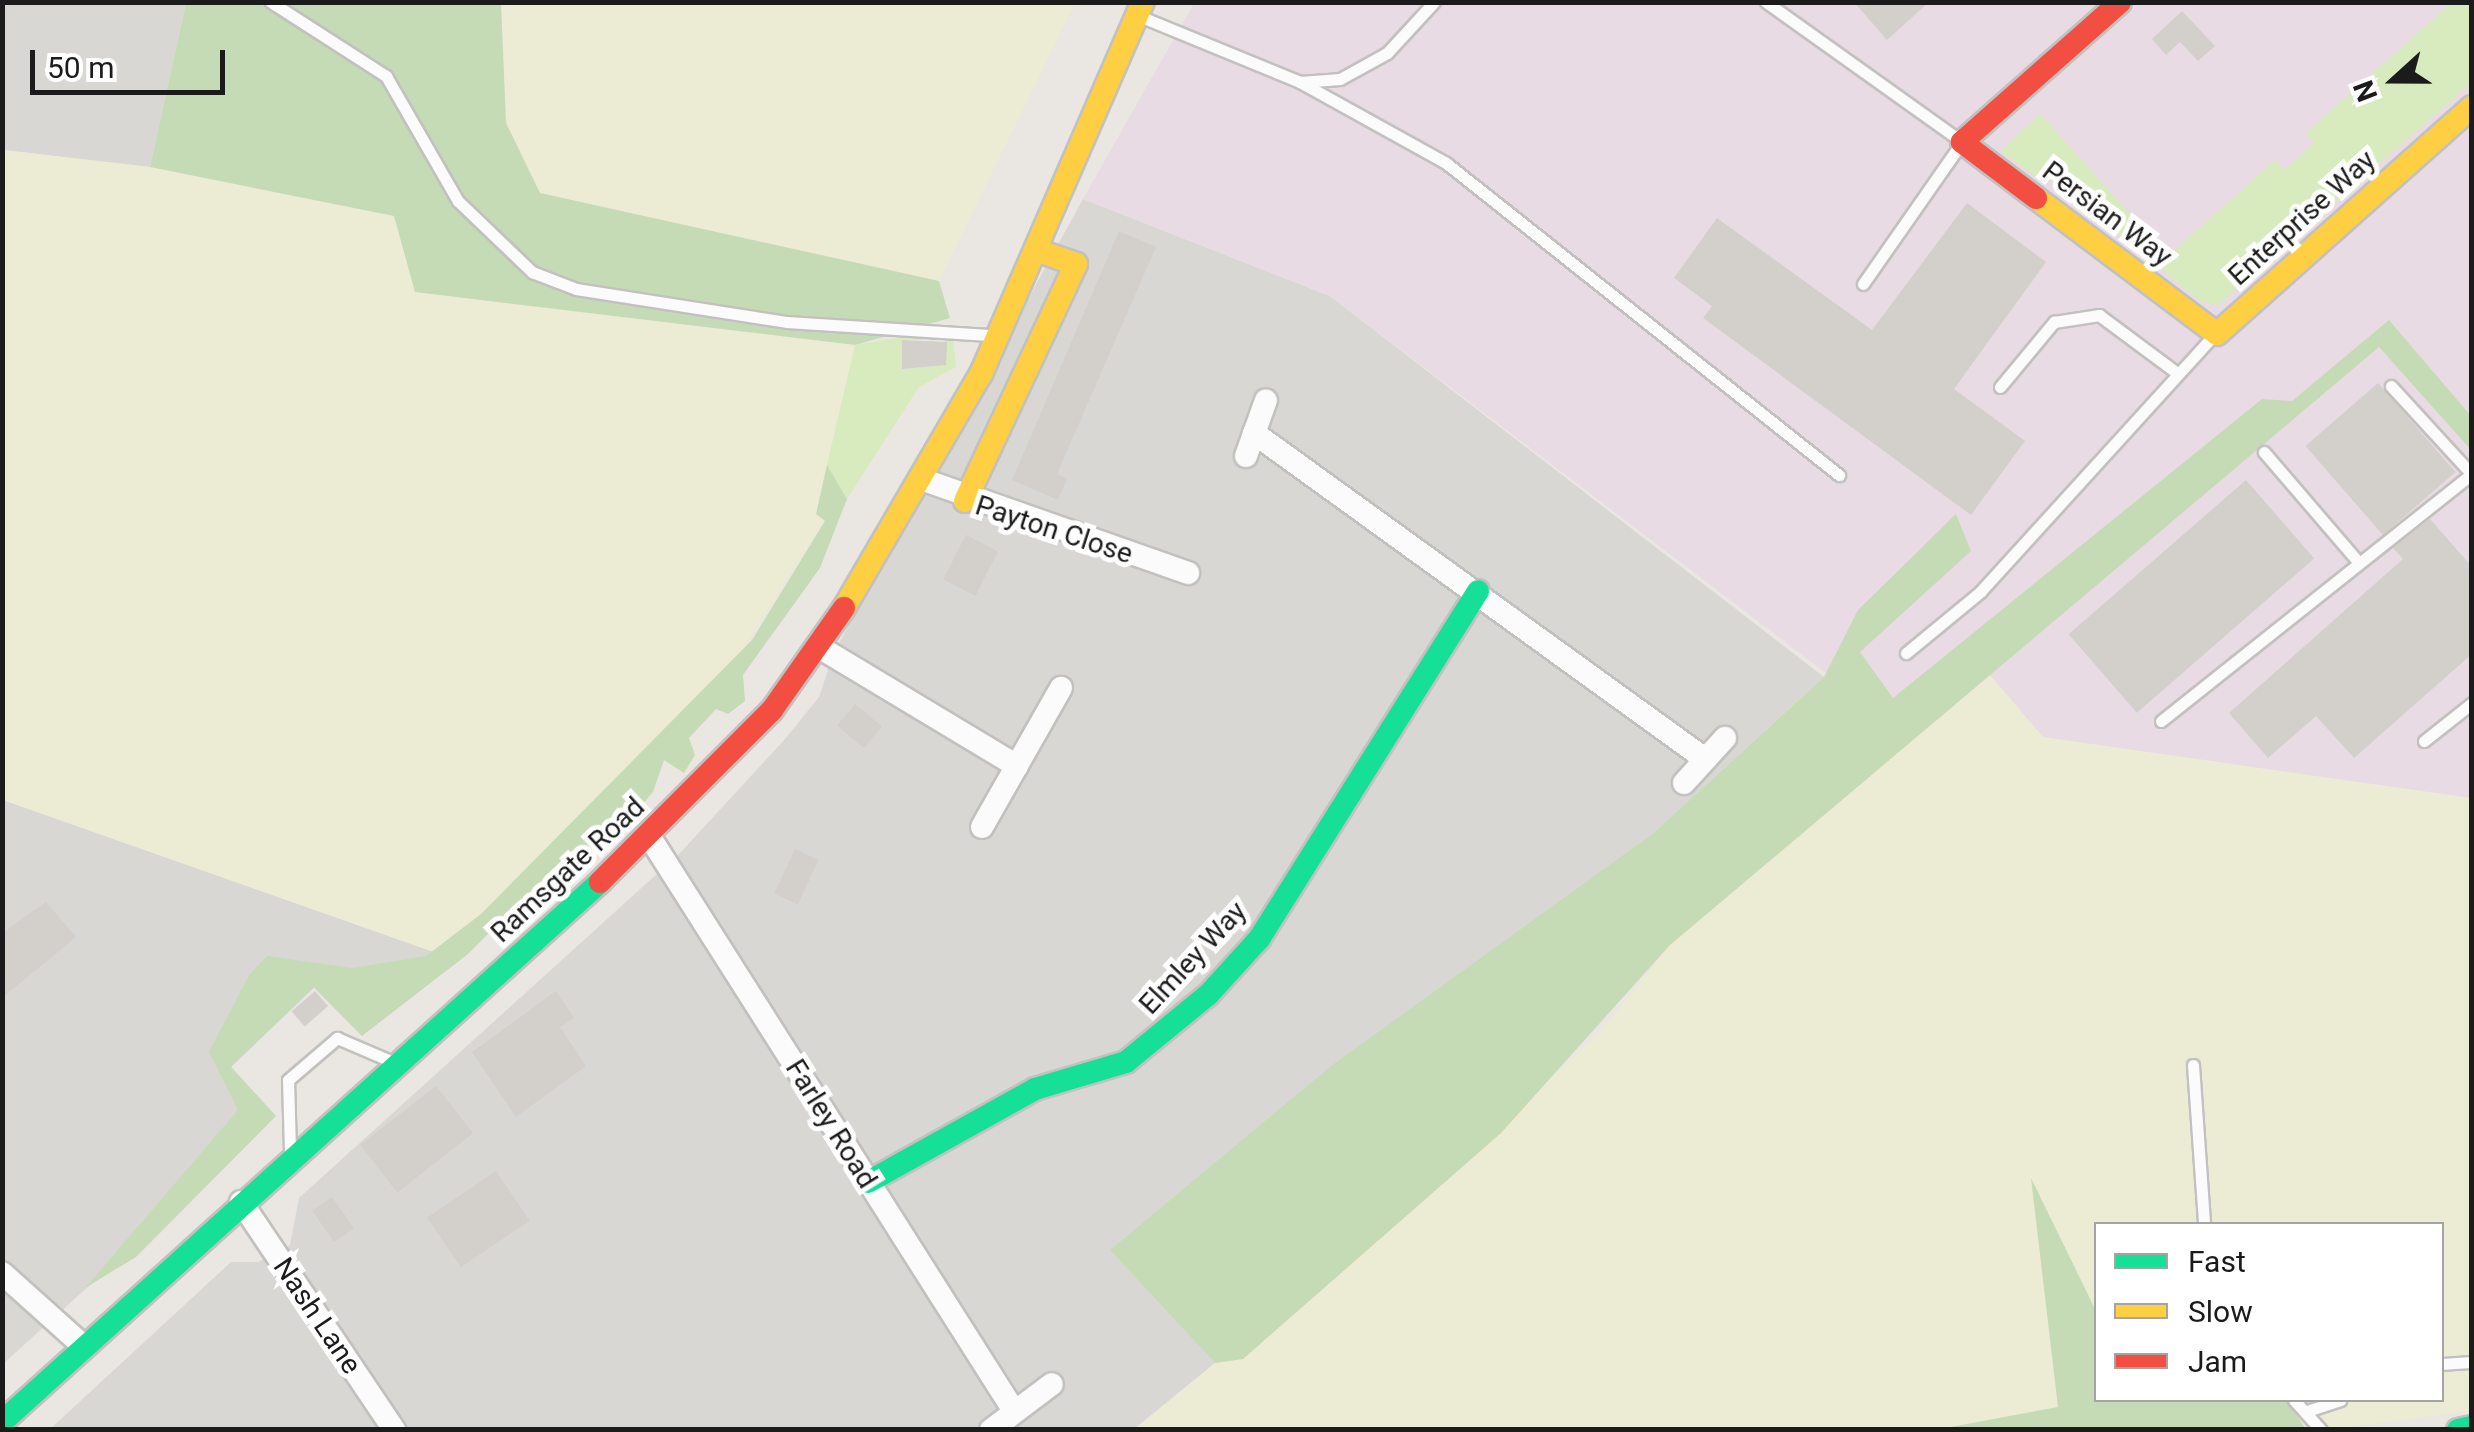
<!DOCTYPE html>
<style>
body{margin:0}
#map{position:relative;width:2474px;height:1432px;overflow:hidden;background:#eae7e2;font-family:Roboto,sans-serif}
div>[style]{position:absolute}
.residential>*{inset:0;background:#d9d7d4}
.industrial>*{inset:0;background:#e9dbe3}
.farmland>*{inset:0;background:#ecebd4}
.grass>*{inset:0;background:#d8ebbe}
.forest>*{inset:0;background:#c5dbb5}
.building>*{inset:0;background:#d3cfcb;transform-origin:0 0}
.roads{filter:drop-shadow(2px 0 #c2c1bf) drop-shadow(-2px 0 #c2c1bf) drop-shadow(0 2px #c2c1bf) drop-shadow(0 -2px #c2c1bf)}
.lane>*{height:11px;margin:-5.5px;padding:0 5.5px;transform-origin:5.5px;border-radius:5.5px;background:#fcfbfb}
.street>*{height:22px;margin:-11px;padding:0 11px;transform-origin:11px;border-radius:11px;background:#fcfbfb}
.fast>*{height:22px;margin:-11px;padding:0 11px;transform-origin:11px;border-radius:11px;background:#16e098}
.slow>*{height:22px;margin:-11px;padding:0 11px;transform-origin:11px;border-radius:11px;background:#ffcf43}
.jam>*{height:22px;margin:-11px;padding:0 11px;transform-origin:11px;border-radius:11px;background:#f24e42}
span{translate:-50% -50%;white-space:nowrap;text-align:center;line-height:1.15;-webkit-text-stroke:10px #fff;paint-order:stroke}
.street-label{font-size:28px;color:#1b1b1b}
.frame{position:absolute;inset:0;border:5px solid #1b1b1b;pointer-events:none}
.legend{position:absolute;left:2094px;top:1222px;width:350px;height:180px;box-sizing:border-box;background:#fff;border:2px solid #a4a4a4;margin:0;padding:12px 18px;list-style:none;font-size:30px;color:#1b1b1b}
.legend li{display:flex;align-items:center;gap:20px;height:50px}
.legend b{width:50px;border:2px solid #a4a4a4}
.north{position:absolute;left:2344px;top:30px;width:100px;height:100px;-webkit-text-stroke:8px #fff;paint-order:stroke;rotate:249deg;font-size:28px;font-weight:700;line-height:40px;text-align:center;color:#1b1b1b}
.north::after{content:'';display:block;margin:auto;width:35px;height:45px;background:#1b1b1b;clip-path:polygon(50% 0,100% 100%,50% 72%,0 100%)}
.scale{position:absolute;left:30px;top:50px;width:195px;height:45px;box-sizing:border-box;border:5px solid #1b1b1b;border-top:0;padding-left:12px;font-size:30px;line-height:35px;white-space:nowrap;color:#1b1b1b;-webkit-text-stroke:8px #fff;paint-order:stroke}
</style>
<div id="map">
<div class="residential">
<div style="clip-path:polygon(3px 3px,186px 3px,150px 167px,3px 150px)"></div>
<div style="clip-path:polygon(1083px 199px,1330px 296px,1824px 677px,1651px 835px,1111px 1250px,1215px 1363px,1134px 1429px,49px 1430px,231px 1262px,258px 1262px,290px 1245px,299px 1198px,680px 853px,785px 739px,819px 697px,834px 652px)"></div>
<div style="clip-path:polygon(3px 800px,448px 957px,362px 1036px,314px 988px,231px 1067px,276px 1116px,3px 1364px)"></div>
</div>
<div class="industrial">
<div style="clip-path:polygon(1194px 3px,2471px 3px,2471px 798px,1892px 723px,1330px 296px,1083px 199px)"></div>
</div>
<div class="farmland">
<div style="clip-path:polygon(501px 3px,1075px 3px,939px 281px,540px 193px,506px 123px)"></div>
<div style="clip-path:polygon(3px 150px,150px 167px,394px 216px,412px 248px,415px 292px,855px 345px,816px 513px,825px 520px,718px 688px,448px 957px,3px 800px)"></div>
<div style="clip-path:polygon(1990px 675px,2043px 737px,2471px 798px,2471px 1411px,2331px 1429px,2120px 1429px,2106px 1400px,2442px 1400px,2442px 1224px,2096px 1224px,2096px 1380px,2034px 1191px,2058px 1408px,1940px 1430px,1134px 1430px,1215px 1363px,1243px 1359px,1598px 1035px,1670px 945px)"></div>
</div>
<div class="grass">
<div style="clip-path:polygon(2451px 3px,2471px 3px,2471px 83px,2218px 305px,2200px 301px,2041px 173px,2037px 178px,2000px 151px,2040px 114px,2168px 256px,2275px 160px,2284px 170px,2314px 143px,2306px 133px)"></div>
<div style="clip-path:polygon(evenodd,952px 328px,956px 367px,919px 387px,847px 499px,827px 465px,855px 345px,952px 328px,902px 340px,946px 340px,946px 365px,902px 369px,902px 340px)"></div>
</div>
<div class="forest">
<div style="clip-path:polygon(186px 3px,501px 3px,506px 123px,540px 193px,939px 281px,950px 318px,855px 345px,415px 292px,394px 216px,150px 167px)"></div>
<div style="clip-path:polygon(2389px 320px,2471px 416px,2471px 450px,2379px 347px,1670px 945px,1501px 1133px,1243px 1359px,1215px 1363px,1110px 1250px,1331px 1066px,1651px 835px,1824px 677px,1858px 610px,1956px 514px,1971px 551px,1860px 652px,1893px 698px,2262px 399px,2292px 401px)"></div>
<div style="clip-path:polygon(827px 465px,847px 499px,820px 568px,743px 675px,745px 701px,728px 714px,716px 709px,689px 738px,695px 755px,684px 773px,664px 760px,653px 792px,633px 815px,617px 807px,585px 863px,556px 866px,468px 954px,362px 1036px,314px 987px,231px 1067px,276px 1116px,136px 1257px,85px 1288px,238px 1110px,209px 1052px,249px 975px,267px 956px,353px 968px,426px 956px,481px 914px,752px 640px,825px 521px,816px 514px)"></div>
<div style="clip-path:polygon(2031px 1178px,2096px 1311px,2096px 1400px,2286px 1400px,2306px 1429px,1940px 1429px,2058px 1407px)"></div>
</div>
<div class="building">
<div style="clip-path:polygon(1854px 2px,1929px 2px,1887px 40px)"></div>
<div style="clip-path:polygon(2182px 11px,2215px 46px,2198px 61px,2180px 42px,2166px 55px,2152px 39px)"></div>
<div style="clip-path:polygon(1967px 203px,2046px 262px,1954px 389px,2025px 441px,1971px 515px,1703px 318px,1712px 306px,1674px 278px,1717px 218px,1872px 330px)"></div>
<div style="clip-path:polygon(1119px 231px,1156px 247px,1057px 474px,1067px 479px,1058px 500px,1012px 480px)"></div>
<div style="clip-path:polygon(902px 340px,947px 342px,946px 365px,902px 369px)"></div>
<div style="left:2378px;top:383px;width:118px;height:96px;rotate:49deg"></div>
<div style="left:2246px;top:480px;width:104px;height:235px;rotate:49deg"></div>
<div style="clip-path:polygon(2430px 519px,2472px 567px,2472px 654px,2354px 758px,2316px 716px,2268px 758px,2229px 713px,2403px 559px,2393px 548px)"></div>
<div style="left:966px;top:535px;width:36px;height:50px;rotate:27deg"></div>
<div style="left:855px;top:704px;width:35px;height:28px;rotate:40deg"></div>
<div style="left:795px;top:849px;width:26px;height:49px;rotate:25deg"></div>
<div style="clip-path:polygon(46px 902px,76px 937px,2px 998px,2px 933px)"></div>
<div style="left:315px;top:991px;width:20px;height:31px;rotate:49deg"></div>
<div style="clip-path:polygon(556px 991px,574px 1018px,560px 1027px,586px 1066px,516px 1117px,472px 1052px)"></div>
<div style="left:436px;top:1086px;width:60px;height:96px;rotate:52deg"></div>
<div style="left:496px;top:1171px;width:60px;height:83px;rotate:56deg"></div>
<div style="left:332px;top:1197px;width:38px;height:24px;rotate:55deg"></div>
</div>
<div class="roads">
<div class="lane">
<div style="left:271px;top:2px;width:137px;rotate:32.8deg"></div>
<div style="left:386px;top:76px;width:144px;rotate:60.1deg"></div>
<div style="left:458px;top:201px;width:103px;rotate:43.8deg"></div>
<div style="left:532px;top:272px;width:47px;rotate:21.1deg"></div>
<div style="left:576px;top:289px;width:214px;rotate:8.9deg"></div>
<div style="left:787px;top:322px;width:202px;rotate:3.7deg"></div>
<div style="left:1766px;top:2px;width:241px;rotate:35.5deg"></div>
<div style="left:1962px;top:142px;width:173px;rotate:124.9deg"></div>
<div style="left:1144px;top:18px;width:169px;rotate:22.3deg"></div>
<div style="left:1300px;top:82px;width:40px;rotate:-4.3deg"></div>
<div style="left:1340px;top:79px;width:54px;rotate:-29deg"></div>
<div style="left:1387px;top:53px;width:69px;rotate:-47.3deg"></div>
<div style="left:1300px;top:82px;width:167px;rotate:29deg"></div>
<div style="left:1446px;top:163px;width:502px;rotate:38.45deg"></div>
<div style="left:2391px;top:386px;width:115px;rotate:47.5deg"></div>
<div style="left:2000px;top:387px;width:85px;rotate:-50.3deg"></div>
<div style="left:2054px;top:322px;width:46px;rotate:-8.8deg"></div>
<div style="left:2099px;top:315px;width:97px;rotate:36.6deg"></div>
<div style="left:2264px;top:452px;width:146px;rotate:49.4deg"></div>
<div style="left:1906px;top:653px;width:96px;rotate:-39.5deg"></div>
<div style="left:1980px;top:592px;width:346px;rotate:-47.7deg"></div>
<div style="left:2161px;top:721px;width:397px;rotate:-38.5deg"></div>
<div style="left:2424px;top:741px;width:61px;rotate:-38.4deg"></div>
<div style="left:2193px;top:1065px;width:159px;rotate:86deg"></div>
<div style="left:290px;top:1151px;width:71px;rotate:-91.6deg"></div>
<div style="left:288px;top:1080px;width:65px;rotate:-40.6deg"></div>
<div style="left:337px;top:1038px;width:61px;rotate:23.2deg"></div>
<div style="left:2442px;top:1364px;width:30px;rotate:-4deg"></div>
<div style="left:2294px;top:1400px;width:40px;rotate:48deg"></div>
<div style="left:2310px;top:1410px;width:32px;rotate:-18deg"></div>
</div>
<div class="street">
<div style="left:1254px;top:433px;width:556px;rotate:35.86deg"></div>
<div style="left:1246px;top:456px;width:59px;rotate:-70.3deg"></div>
<div style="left:924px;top:480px;width:280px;rotate:19.4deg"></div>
<div style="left:819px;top:647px;width:231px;rotate:31deg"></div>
<div style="left:1684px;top:783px;width:61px;rotate:-47.7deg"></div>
<div style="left:982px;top:827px;width:160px;rotate:-60.4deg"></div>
<div style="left:649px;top:836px;width:681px;rotate:57.59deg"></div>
<div style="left:241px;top:1202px;width:275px;rotate:56.1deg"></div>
<div style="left:2px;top:1273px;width:106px;rotate:41.9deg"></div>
<div style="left:991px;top:1430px;width:76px;rotate:-37deg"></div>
</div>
<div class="fast">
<div style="left:868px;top:1182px;width:191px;rotate:-29.1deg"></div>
<div style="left:1035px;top:1089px;width:95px;rotate:-16.5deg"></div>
<div style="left:1126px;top:1062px;width:106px;rotate:-39.3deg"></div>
<div style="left:1208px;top:995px;width:76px;rotate:-47.7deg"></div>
<div style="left:1259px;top:939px;width:411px;rotate:-57.8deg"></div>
<div style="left:2px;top:1422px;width:806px;rotate:-42.08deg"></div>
<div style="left:2458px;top:1430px;width:14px;rotate:-12deg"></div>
</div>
<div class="slow">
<div style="left:2036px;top:198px;width:226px;rotate:36.9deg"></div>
<div style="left:2217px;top:334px;width:341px;rotate:-41.7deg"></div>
<div style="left:965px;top:501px;width:262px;rotate:-64.9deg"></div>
<div style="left:1076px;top:264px;width:42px;rotate:-160.7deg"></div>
<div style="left:844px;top:608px;width:271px;rotate:-59.7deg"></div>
<div style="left:981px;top:374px;width:406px;rotate:-66.5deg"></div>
</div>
<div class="jam">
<div style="left:2036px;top:198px;width:93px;rotate:-142.9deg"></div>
<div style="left:1962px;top:142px;width:211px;rotate:-41.5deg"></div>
<div style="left:600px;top:882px;width:243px;rotate:-45deg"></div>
<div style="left:772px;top:710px;width:125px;rotate:-54.8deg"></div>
</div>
</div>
<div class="street-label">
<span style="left:2107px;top:214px;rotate:37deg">Persian Way</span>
<span style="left:2302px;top:218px;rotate:-42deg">Enterprise Way</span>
<span style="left:1054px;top:530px;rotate:18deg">Payton Close</span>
<span style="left:568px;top:870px;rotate:-43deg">Ramsgate Road</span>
<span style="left:1193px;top:958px;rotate:-47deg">Elmley Way</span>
<span style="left:831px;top:1124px;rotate:58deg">Farley Road</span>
<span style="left:317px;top:1316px;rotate:56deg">Nash Lane</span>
</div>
<div class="frame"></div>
<ul class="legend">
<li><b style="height:12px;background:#16e098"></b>Fast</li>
<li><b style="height:12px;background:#ffcf43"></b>Slow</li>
<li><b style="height:12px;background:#f24e42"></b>Jam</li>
</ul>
<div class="north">N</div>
<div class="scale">50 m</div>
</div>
